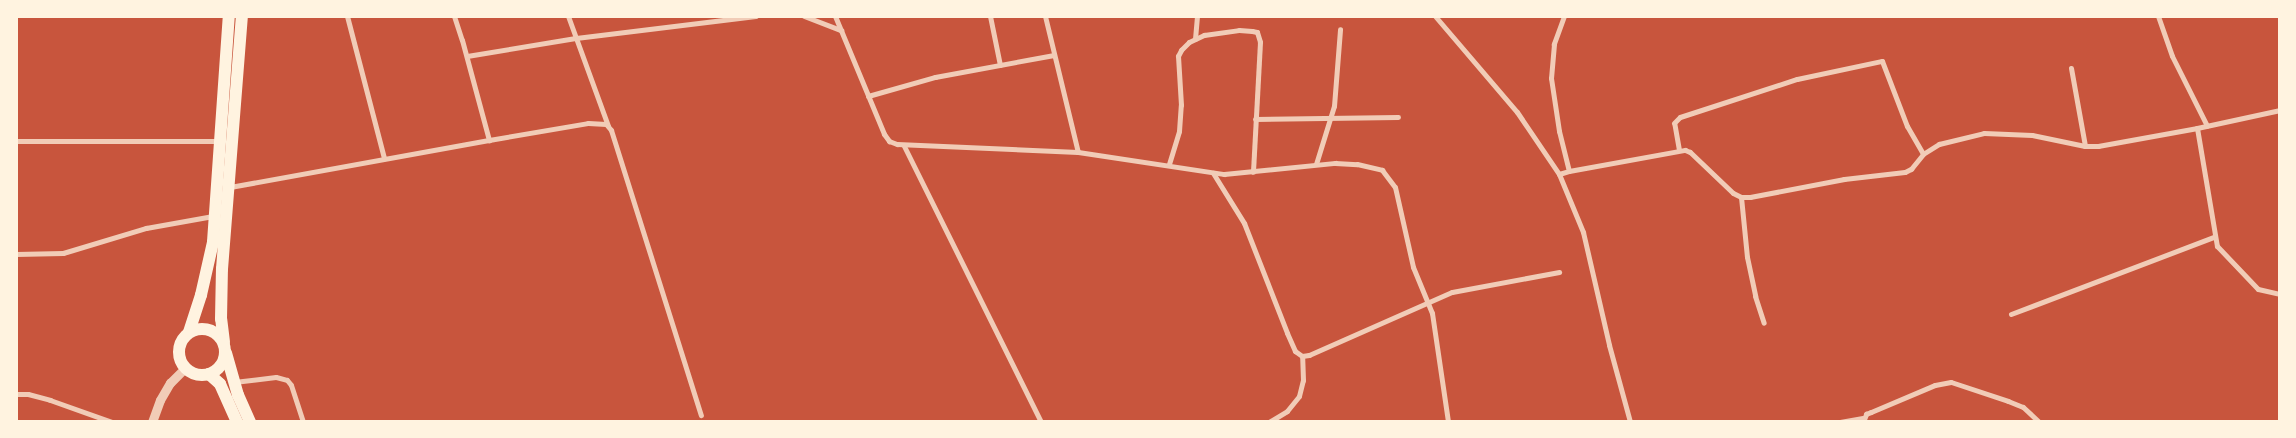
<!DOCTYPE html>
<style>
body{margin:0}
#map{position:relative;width:2296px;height:438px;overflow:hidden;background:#c8553d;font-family:Poppins,sans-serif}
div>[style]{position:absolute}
.minor>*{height:5px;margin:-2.5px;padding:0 2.5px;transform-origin:2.5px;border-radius:2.5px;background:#f1ccb7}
.tertiary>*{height:9px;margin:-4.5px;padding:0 4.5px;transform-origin:4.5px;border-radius:4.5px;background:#f1ccb7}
.primary>*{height:12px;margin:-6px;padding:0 6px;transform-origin:6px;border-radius:6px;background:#fff3e0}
.primary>.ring{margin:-6px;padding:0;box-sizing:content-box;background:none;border:12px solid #fff3e0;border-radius:50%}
span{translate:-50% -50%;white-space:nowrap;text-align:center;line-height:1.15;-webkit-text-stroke:5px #fff3e0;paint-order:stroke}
.frame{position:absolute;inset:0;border:18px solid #fff3e0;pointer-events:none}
</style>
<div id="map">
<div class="minor">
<div style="left:347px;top:16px;width:147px;rotate:75.4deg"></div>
<div style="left:454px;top:16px;width:25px;rotate:72deg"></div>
<div style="left:462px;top:40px;width:104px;rotate:74.9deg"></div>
<div style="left:568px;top:16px;width:117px;rotate:70deg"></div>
<div style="left:804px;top:16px;width:40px;rotate:21deg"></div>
<div style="left:835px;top:16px;width:128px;rotate:67.4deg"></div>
<div style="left:884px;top:134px;width:9px;rotate:54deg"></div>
<div style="left:889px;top:141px;width:9px;rotate:21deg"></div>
<div style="left:897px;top:144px;width:181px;rotate:2.5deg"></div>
<div style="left:1078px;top:152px;width:148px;rotate:8.6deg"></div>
<div style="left:1224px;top:174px;width:112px;rotate:-5.7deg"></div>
<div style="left:1335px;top:163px;width:22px;rotate:3deg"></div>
<div style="left:1357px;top:164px;width:26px;rotate:13deg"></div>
<div style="left:1382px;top:170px;width:21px;rotate:53deg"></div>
<div style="left:1395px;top:187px;width:82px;rotate:77.3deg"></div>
<div style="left:1413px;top:267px;width:50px;rotate:67.6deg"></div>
<div style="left:1432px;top:313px;width:110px;rotate:81.6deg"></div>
<div style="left:990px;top:16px;width:50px;rotate:78.5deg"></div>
<div style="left:1045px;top:16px;width:140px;rotate:76.4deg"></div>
<div style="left:1435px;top:16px;width:126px;rotate:49.5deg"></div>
<div style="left:1517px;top:112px;width:75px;rotate:55.9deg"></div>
<div style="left:1559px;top:174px;width:63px;rotate:67.5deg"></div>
<div style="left:1583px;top:232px;width:116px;rotate:77deg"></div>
<div style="left:1609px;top:345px;width:80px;rotate:74.7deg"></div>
<div style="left:1564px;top:16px;width:30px;rotate:110deg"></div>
<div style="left:1554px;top:44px;width:34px;rotate:95deg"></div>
<div style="left:1551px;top:78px;width:54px;rotate:81.4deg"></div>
<div style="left:1559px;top:131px;width:41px;rotate:76deg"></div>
<div style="left:2158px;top:16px;width:42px;rotate:70.7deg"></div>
<div style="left:2172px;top:56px;width:78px;rotate:63.4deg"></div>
<div style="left:1195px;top:39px;width:23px;rotate:-85deg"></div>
<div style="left:467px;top:56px;width:110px;rotate:-9.4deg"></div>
<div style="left:576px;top:38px;width:181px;rotate:-7deg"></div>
<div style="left:2071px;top:68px;width:79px;rotate:79.8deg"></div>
<div style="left:868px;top:96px;width:70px;rotate:-15.8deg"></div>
<div style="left:935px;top:77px;width:121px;rotate:-10.5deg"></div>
<div style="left:1255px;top:119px;width:143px;rotate:-0.8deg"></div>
<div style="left:2197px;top:128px;width:120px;rotate:80.4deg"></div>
<div style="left:2217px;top:246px;width:59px;rotate:46.4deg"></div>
<div style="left:2258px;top:289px;width:23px;rotate:13deg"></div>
<div style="left:16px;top:141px;width:204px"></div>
<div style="left:904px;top:146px;width:308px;rotate:63.6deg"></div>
<div style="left:1679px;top:150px;width:27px;rotate:-100deg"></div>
<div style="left:1674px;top:123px;width:8px;rotate:-45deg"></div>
<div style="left:1680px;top:117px;width:123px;rotate:-18deg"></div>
<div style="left:1797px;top:79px;width:87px;rotate:-12deg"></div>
<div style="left:1882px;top:61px;width:70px;rotate:69deg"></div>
<div style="left:1907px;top:126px;width:32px;rotate:60deg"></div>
<div style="left:1169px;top:164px;width:34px;rotate:-73deg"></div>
<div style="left:1179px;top:131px;width:26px;rotate:-86deg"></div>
<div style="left:1181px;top:105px;width:49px;rotate:-93.5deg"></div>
<div style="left:1178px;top:56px;width:7px;rotate:-63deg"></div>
<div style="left:1181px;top:50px;width:11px;rotate:-45deg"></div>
<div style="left:1189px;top:42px;width:17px;rotate:-25deg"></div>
<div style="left:1204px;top:35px;width:35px;rotate:-8deg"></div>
<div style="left:1239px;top:30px;width:13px;rotate:4deg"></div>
<div style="left:1252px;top:31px;width:5px;rotate:11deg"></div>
<div style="left:1257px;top:32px;width:10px;rotate:73deg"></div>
<div style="left:1260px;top:42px;width:130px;rotate:93.1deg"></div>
<div style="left:1316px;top:164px;width:61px;rotate:-72.8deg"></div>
<div style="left:1334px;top:106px;width:77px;rotate:-85.5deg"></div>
<div style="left:1213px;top:173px;width:59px;rotate:58.2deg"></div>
<div style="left:1244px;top:223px;width:118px;rotate:68.6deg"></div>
<div style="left:1287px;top:333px;width:20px;rotate:66deg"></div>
<div style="left:1295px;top:351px;width:9px;rotate:36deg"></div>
<div style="left:1302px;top:356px;width:7px;rotate:-8deg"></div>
<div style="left:1309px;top:355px;width:156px;rotate:-23.8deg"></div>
<div style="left:1452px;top:292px;width:109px;rotate:-10.6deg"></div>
<div style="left:1559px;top:174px;width:10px;rotate:-17deg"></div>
<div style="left:1569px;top:171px;width:118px;rotate:-10.3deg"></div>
<div style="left:1685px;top:150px;width:5px;rotate:22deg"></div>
<div style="left:1690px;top:152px;width:59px;rotate:43.6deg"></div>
<div style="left:1733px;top:193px;width:9px;rotate:27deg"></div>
<div style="left:1741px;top:197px;width:9px"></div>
<div style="left:1750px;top:197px;width:96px;rotate:-10.8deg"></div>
<div style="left:1844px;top:179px;width:61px;rotate:-6.5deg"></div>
<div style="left:1905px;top:172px;width:7px;rotate:-27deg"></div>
<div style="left:1911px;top:169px;width:19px;rotate:-51deg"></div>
<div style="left:1923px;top:154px;width:19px;rotate:-32deg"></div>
<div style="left:1939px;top:144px;width:46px;rotate:-13.7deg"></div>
<div style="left:1984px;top:133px;width:48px;rotate:2.4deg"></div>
<div style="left:2032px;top:135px;width:54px;rotate:11.7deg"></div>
<div style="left:2085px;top:146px;width:13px"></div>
<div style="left:2098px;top:146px;width:101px;rotate:-10.3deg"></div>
<div style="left:2197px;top:128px;width:85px;rotate:-12.2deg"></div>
<div style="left:230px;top:187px;width:263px;rotate:-10.3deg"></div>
<div style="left:489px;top:140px;width:100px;rotate:-9.7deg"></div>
<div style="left:588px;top:123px;width:18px;rotate:3deg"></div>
<div style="left:606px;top:124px;width:8px;rotate:50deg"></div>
<div style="left:611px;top:130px;width:299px;rotate:72.5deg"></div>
<div style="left:1741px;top:197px;width:60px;rotate:84.3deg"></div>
<div style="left:1747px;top:257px;width:40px;rotate:78deg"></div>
<div style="left:1755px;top:296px;width:28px;rotate:72deg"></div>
<div style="left:16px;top:254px;width:47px;rotate:-1.2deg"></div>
<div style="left:63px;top:253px;width:87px;rotate:-16.8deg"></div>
<div style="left:146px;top:228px;width:68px;rotate:-10.2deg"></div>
<div style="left:2011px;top:314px;width:217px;rotate:-20.8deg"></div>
<div style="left:234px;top:382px;width:42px;rotate:-6.8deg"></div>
<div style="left:276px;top:377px;width:11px;rotate:15deg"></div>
<div style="left:287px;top:380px;width:6px;rotate:51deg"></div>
<div style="left:291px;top:385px;width:39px;rotate:72deg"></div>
<div style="left:16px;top:394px;width:12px"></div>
<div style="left:28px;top:394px;width:23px;rotate:15deg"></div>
<div style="left:50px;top:400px;width:66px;rotate:19.5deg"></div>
<div style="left:1269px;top:422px;width:21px;rotate:-31deg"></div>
<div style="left:1287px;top:411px;width:19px;rotate:-51deg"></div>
<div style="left:1299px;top:396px;width:16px;rotate:-76deg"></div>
<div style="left:1303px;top:380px;width:24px;rotate:-92deg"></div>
<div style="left:1840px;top:422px;width:23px;rotate:-10deg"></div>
<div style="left:1863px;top:422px;width:9px;rotate:-69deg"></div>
<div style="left:1866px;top:414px;width:5px;rotate:-22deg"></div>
<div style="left:1871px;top:412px;width:69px;rotate:-22.9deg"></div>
<div style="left:1935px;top:385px;width:16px;rotate:-11deg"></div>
<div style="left:1951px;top:382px;width:60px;rotate:18.4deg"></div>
<div style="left:2008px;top:401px;width:16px;rotate:22deg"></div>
<div style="left:2023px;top:407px;width:22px;rotate:43deg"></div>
</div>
<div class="tertiary">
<div style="left:152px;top:422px;width:23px;rotate:-70deg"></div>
<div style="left:160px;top:400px;width:20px;rotate:-60deg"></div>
<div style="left:170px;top:383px;width:21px;rotate:-45deg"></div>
</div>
<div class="primary">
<div class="ring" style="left:179px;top:329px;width:34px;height:34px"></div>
<div style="left:189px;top:332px;width:39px;rotate:-72deg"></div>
<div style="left:201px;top:295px;width:54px;rotate:-77.2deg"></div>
<div style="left:213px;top:242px;width:227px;rotate:-86deg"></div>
<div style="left:224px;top:342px;width:23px;rotate:-97deg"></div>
<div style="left:221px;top:319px;width:50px;rotate:-88.9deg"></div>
<div style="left:222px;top:269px;width:254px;rotate:-85.5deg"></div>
<div style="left:226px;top:353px;width:44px;rotate:74.1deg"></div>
<div style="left:238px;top:395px;width:30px;rotate:66deg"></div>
<div style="left:209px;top:374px;width:15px;rotate:42deg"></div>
<div style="left:220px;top:384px;width:42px;rotate:65.9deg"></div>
</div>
<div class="frame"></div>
</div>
